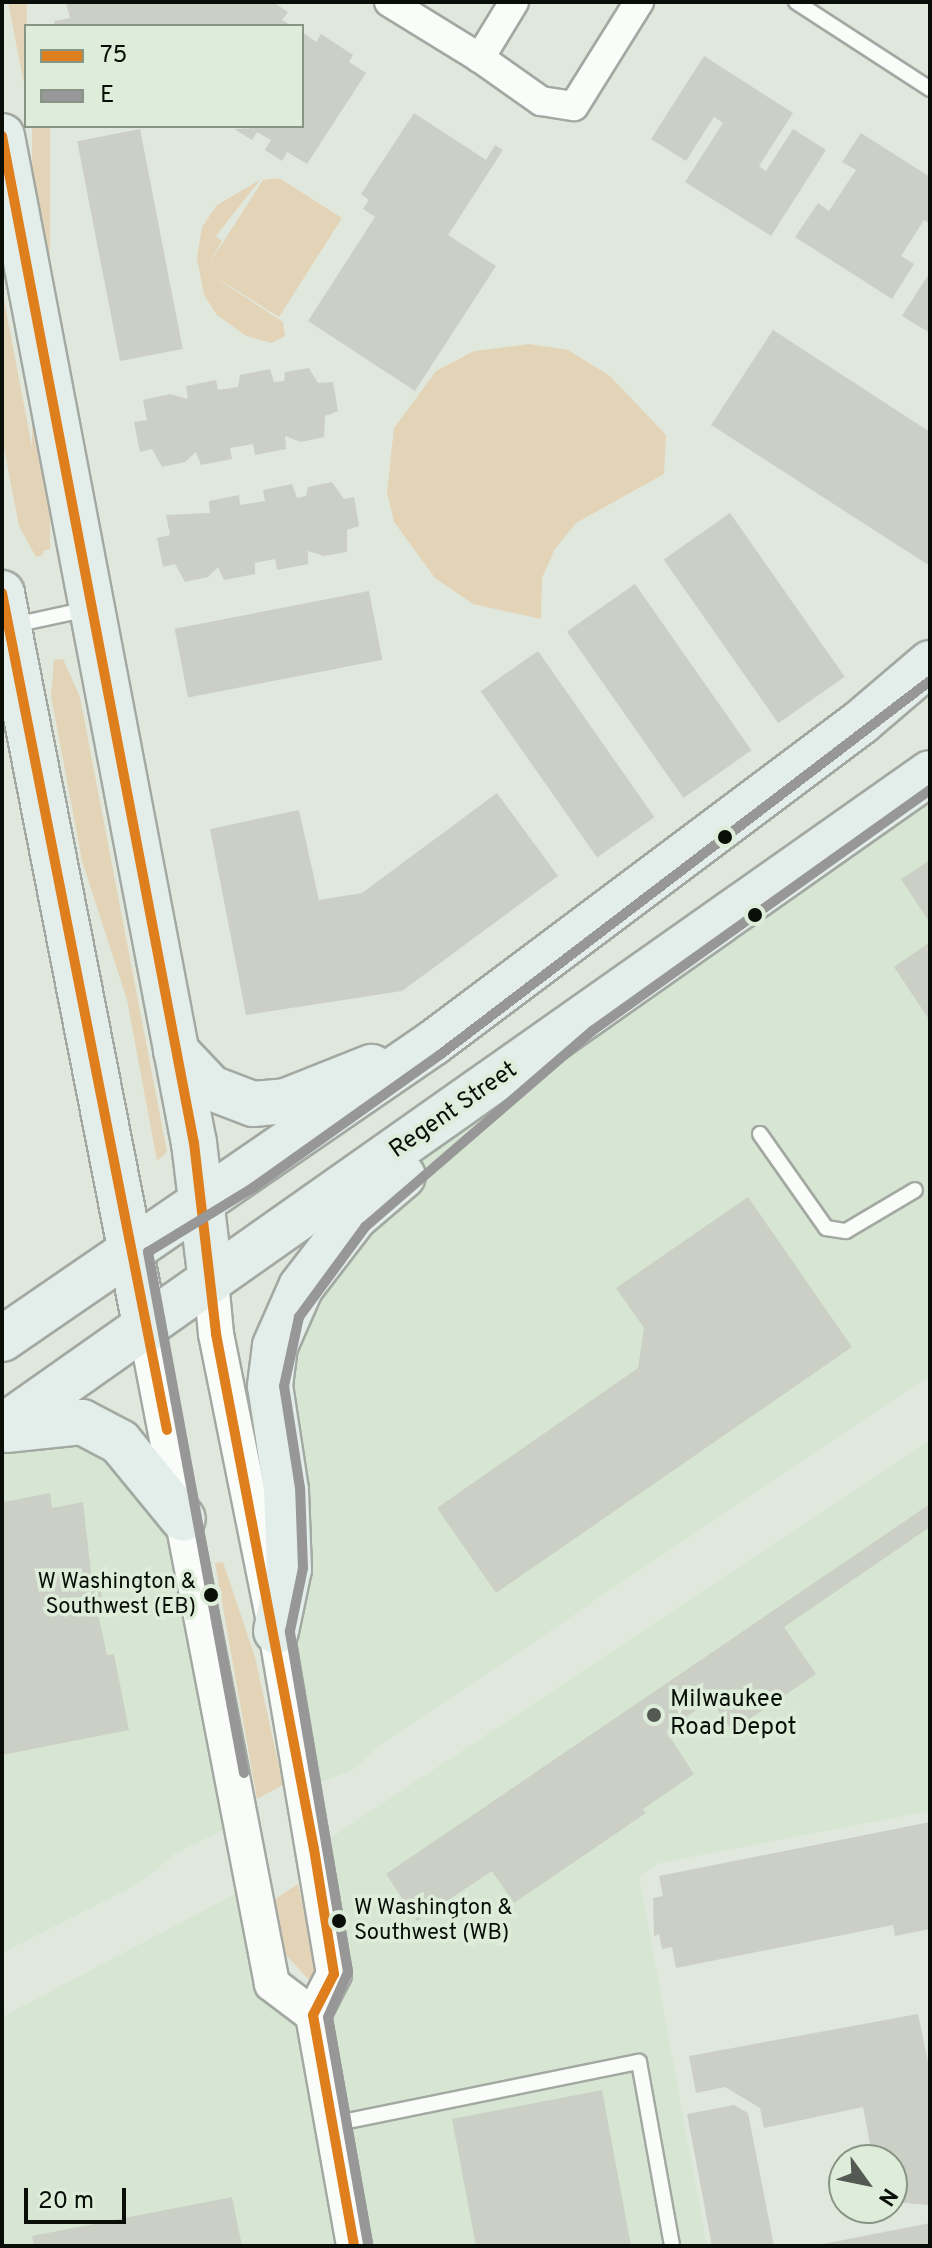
<!DOCTYPE html>
<style>
body{margin:0}
#map{position:relative;width:932px;height:2248px;overflow:hidden;background:#e0e8de;font-family:Overpass,sans-serif}
div>[style]{position:absolute}
.built>*{inset:0;background:#d7e6d3}
.green>*{inset:0;background:#e3d4b8;transform-origin:0 0}
.building>*{inset:0;background:#cbcfc6;transform-origin:0 0}
.roads{filter:drop-shadow(2px 0 #a3a9a2) drop-shadow(-2px 0 #a3a9a2) drop-shadow(0 2px #a3a9a2) drop-shadow(0 -2px #a3a9a2)}
.service>*{height:14px;margin:-7px;padding:0 7px;transform-origin:7px;border-radius:7px;background:#fafcfa}
.minor>*{height:28px;margin:-14px;padding:0 14px;transform-origin:14px;border-radius:14px;background:#fafcfa}
.tertiary>*{height:34px;margin:-17px;padding:0 17px;transform-origin:17px;border-radius:17px;background:#fafcfa}
.primary>*{height:44px;margin:-22px;padding:0 22px;transform-origin:22px;border-radius:22px;background:#e3eeea}
.bus-1>*{height:10px;margin:-5px;padding:0 5px;transform-origin:5px;border-radius:5px;background:#de7e1d}
.bus-2>*{height:10px;margin:-5px;padding:0 5px;transform-origin:5px;border-radius:5px;background:#969796}
.dots>*{width:22px;height:22px;translate:-50% -50%;box-sizing:border-box;border:4px solid #ddedd9;border-radius:50%}
span{translate:-50% -50%;white-space:nowrap;text-align:center;line-height:1.15;-webkit-text-stroke:7px #ddedd9;paint-order:stroke}
.bus-label{font-size:22px;color:#090e08}
.right{translate:-100% -50%;text-align:right}
.left{translate:0 -50%;text-align:left}
.street-label{font-size:24px;color:#090e08}
.poi-label{font-size:24px;color:#090e08}
.frame{position:absolute;inset:0;border:4px solid #090e08;pointer-events:none}
.legend{position:absolute;left:24px;top:24px;width:280px;height:104px;box-sizing:border-box;background:#ddedd9;border:2px solid #889485;margin:0;padding:10px 14px;list-style:none;font-size:24px;color:#090e08}
.legend li{display:flex;align-items:center;gap:16px;height:40px}
.legend b{width:40px;border:2px solid #889485}
.north{position:absolute;left:828px;top:2144px;width:80px;height:80px;box-sizing:border-box;background:#ddedd9;border:2px solid #889485;border-radius:50%;rotate:123deg;font-size:22px;font-weight:700;line-height:32px;text-align:center;color:#090e08}
.north::after{content:'';display:block;margin:auto;width:28px;height:36px;background:#545a53;clip-path:polygon(50% 0,100% 100%,50% 72%,0 100%)}
.scale{position:absolute;left:24px;top:2188px;width:102px;height:36px;box-sizing:border-box;border:4px solid #090e08;border-top:0;padding-left:10px;font-size:24px;line-height:28px;white-space:nowrap;color:#090e08;-webkit-text-stroke:6px #ddedd9;paint-order:stroke}
</style>
<div id="map">
<div class="built">
<div style="clip-path:polygon(930px 773px,930px 1375px,379px 1746px,353px 1770px,304px 1789px,275px 1346px,355px 1217px,583px 1020px)"></div>
<div style="clip-path:polygon(82px 1422px,155px 1480px,238px 1823px,176px 1853px,140px 1883px,2px 1953px,2px 1431px)"></div>
<div style="clip-path:polygon(930px 1440px,930px 1811px,660px 1863px,639px 1876px,707px 2246px,2px 2246px,2px 2017px,252px 1885px,272px 1984px,313px 2015px,314px 1849px)"></div>
</div>
<div class="green">
<div style="clip-path:polygon(8px 2px,27px 2px,26px 94px)"></div>
<div style="left:32px;top:126px;width:18px;height:424px"></div>
<div style="clip-path:polygon(279px 178px,342px 218px,279px 317px,204px 270px,283px 322px,285px 336px,272px 343px,246px 336px,217px 315px,204px 295px,197px 258px,202px 227px,217px 205px,260px 180px,216px 236px,222px 241px,207px 267px,263px 180px)"></div>
<div style="clip-path:polygon(2px 289px,47px 526px,43px 555px,36px 557px,19px 526px,2px 438px)"></div>
<div style="clip-path:polygon(529px 344px,568px 350px,610px 376px,666px 435px,664px 474px,576px 523px,555px 549px,542px 578px,541px 619px,473px 604px,435px 578px,394px 522px,387px 492px,394px 428px,436px 371px,474px 351px)"></div>
<div style="clip-path:polygon(63px 659px,80px 697px,167px 1152px,157px 1161px,127px 1000px,82px 861px,51px 696px,54px 660px)"></div>
<div style="clip-path:polygon(223px 1562px,255px 1657px,283px 1785px,257px 1799px,215px 1563px)"></div>
<div style="clip-path:polygon(298px 1884px,319px 1978px,310px 1981px,284px 1953px,275px 1899px)"></div>
</div>
<div class="building">
<div style="clip-path:polygon(66px 2px,273px 2px,288px 12px,282px 20px,292px 26px,55px 26px,54px 21px,70px 18px)"></div>
<div style="clip-path:polygon(302px 32px,316px 42px,321px 34px,353px 55px,349px 62px,366px 73px,307px 164px,287px 152px,282px 161px,265px 150px,271px 140px,257px 132px,252px 140px,234px 129px,302px 126px)"></div>
<div style="clip-path:polygon(704px 56px,793px 113px,759px 166px,766px 171px,793px 129px,826px 150px,771px 236px,685px 182px,723px 123px,714px 117px,686px 161px,651px 139px)"></div>
<div style="clip-path:polygon(414px 113px,486px 160px,495px 145px,503px 150px,448px 235px,496px 266px,415px 391px,308px 321px,375px 217px,363px 209px,369px 200px,361px 194px)"></div>
<div style="left:140px;top:129px;width:224px;height:64px;rotate:79deg"></div>
<div style="clip-path:polygon(861px 133px,930px 177px,930px 224px,924px 220px,901px 256px,914px 264px,892px 299px,795px 237px,818px 203px,829px 211px,856px 170px,842px 162px)"></div>
<div style="clip-path:polygon(930px 272px,930px 333px,902px 316px)"></div>
<div style="clip-path:polygon(773px 330px,930px 432px,930px 566px,711px 425px)"></div>
<div style="clip-path:polygon(309px 368px,318px 383px,333px 382px,338px 411px,325px 416px,324px 437px,301px 442px,285px 436px,286px 449px,255px 455px,253px 444px,230px 448px,232px 459px,201px 465px,196px 452px,185px 462px,162px 467px,152px 449px,140px 452px,134px 422px,147px 420px,143px 400px,170px 394px,188px 399px,186px 386px,216px 380px,218px 390px,238px 387px,240px 375px,270px 369px,274px 382px,284px 381px,285px 372px)"></div>
<div style="clip-path:polygon(332px 482px,344px 499px,354px 497px,359px 526px,347px 530px,347px 552px,324px 556px,308px 551px,308px 564px,277px 570px,275px 559px,255px 563px,255px 574px,224px 580px,218px 567px,208px 577px,185px 582px,175px 564px,163px 567px,157px 538px,170px 535px,166px 515px,210px 513px,209px 501px,239px 495px,240px 505px,265px 501px,263px 490px,292px 484px,297px 498px,306px 496px,308px 487px)"></div>
<div style="left:730px;top:513px;width:200px;height:81px;rotate:55deg"></div>
<div style="left:635px;top:584px;width:203px;height:83px;rotate:55deg"></div>
<div style="left:369px;top:591px;width:70px;height:198px;rotate:79deg"></div>
<div style="left:538px;top:651px;width:203px;height:70px;rotate:55deg"></div>
<div style="clip-path:polygon(497px 793px,558px 876px,402px 991px,246px 1015px,210px 829px,299px 810px,319px 900px,362px 893px)"></div>
<div style="clip-path:polygon(930px 860px,930px 923px,901px 879px)"></div>
<div style="clip-path:polygon(930px 942px,930px 1021px,894px 967px)"></div>
<div style="clip-path:polygon(748px 1197px,852px 1347px,496px 1593px,437px 1508px,638px 1368px,644px 1328px,616px 1288px)"></div>
<div style="clip-path:polygon(50px 1493px,52px 1508px,83px 1502px,92px 1582px,99px 1581px,105px 1613px,98px 1614px,107px 1655px,114px 1654px,129px 1730px,2px 1755px,4px 1502px)"></div>
<div style="clip-path:polygon(930px 1504px,930px 1527px,784px 1627px,816px 1674px,732px 1731px,711px 1700px,666px 1731px,694px 1774px,643px 1809px,646px 1813px,514px 1903px,492px 1871px,417px 1921px,386px 1874px)"></div>
<div style="clip-path:polygon(930px 1822px,930px 1929px,895px 1936px,893px 1925px,676px 1968px,672px 1947px,662px 1949px,659px 1934px,654px 1936px,653px 1898px,663px 1896px,659px 1876px)"></div>
<div style="clip-path:polygon(918px 2014px,930px 2071px,930px 2205px,892px 2202px,892px 2160px,873px 2160px,863px 2107px,764px 2128px,760px 2108px,725px 2087px,696px 2093px,689px 2056px)"></div>
<div style="clip-path:polygon(602px 2090px,631px 2246px,476px 2246px,452px 2119px)"></div>
<div style="clip-path:polygon(734px 2105px,748px 2113px,774px 2246px,712px 2246px,687px 2114px)"></div>
<div style="clip-path:polygon(232px 2197px,242px 2246px,34px 2246px,32px 2236px)"></div>
<div style="clip-path:polygon(930px 2223px,930px 2246px,819px 2246px,818px 2245px)"></div>
</div>
<div class="roads">
<div class="service">
<div style="left:796px;top:2px;width:160px;rotate:33deg"></div>
<div style="left:14px;top:625px;width:76px;rotate:-12.2deg"></div>
<div style="left:760px;top:1134px;width:115px;rotate:54.9deg"></div>
<div style="left:826px;top:1228px;width:20px;rotate:9deg"></div>
<div style="left:846px;top:1231px;width:80px;rotate:-30.7deg"></div>
<div style="left:333px;top:2124px;width:312px;rotate:-11.5deg"></div>
<div style="left:639px;top:2062px;width:187px;rotate:79.8deg"></div>
</div>
<div class="minor">
<div style="left:389px;top:2px;width:107px;rotate:31.6deg"></div>
<div style="left:514px;top:2px;width:66px;rotate:121.3deg"></div>
<div style="left:480px;top:58px;width:75px;rotate:35.2deg"></div>
<div style="left:541px;top:101px;width:33px;rotate:9deg"></div>
<div style="left:574px;top:106px;width:123px;rotate:-58deg"></div>
</div>
<div class="tertiary">
<div style="left:211px;top:1281px;width:53px;rotate:84.6deg"></div>
<div style="left:216px;top:1334px;width:303px;rotate:78.6deg"></div>
<div style="left:276px;top:1631px;width:348px;rotate:80.4deg"></div>
<div style="left:334px;top:1974px;width:46px;rotate:117.1deg"></div>
<div style="left:313px;top:2015px;width:235px;rotate:79.9deg"></div>
<div style="left:146px;top:1330px;width:666px;rotate:79.09deg"></div>
<div style="left:272px;top:1984px;width:51px;rotate:37.1deg"></div>
</div>
<div class="primary">
<div style="left:2px;top:136px;width:1025px;rotate:79.21deg"></div>
<div style="left:194px;top:1143px;width:139px;rotate:83deg"></div>
<div style="left:2px;top:593px;width:751px;rotate:78.94deg"></div>
<div style="left:176px;top:1051px;width:51px;rotate:46.6deg"></div>
<div style="left:211px;top:1088px;width:45px;rotate:20.9deg"></div>
<div style="left:253px;top:1104px;width:33px;rotate:-5deg"></div>
<div style="left:286px;top:1101px;width:92px;rotate:-21.8deg"></div>
<div style="left:2px;top:1339px;width:523px;rotate:-34.48deg"></div>
<div style="left:433px;top:1043px;width:535px;rotate:-36.87deg"></div>
<div style="left:861px;top:722px;width:91px;rotate:-40.5deg"></div>
<div style="left:2px;top:1427px;width:1135px;rotate:-35.17deg"></div>
<div style="left:8px;top:1430px;width:74px;rotate:-6.2deg"></div>
<div style="left:82px;top:1422px;width:43px;rotate:27.8deg"></div>
<div style="left:120px;top:1442px;width:99px;rotate:50.7deg"></div>
<div style="left:276px;top:1631px;width:63px;rotate:-78.2deg"></div>
<div style="left:289px;top:1569px;width:79px;rotate:-92.2deg"></div>
<div style="left:286px;top:1490px;width:105px;rotate:-98.7deg"></div>
<div style="left:270px;top:1386px;width:40px;rotate:-82.9deg"></div>
<div style="left:275px;top:1346px;width:64px;rotate:-66.2deg"></div>
<div style="left:301px;top:1287px;width:88px;rotate:-52.4deg"></div>
<div style="left:355px;top:1217px;width:63px;rotate:-40.5deg"></div>
</div>
</div>
<div class="bus-1">
<div style="left:2px;top:136px;width:1025px;rotate:79.21deg"></div>
<div style="left:194px;top:1143px;width:192px;rotate:83.4deg"></div>
<div style="left:216px;top:1334px;width:524px;rotate:79.23deg"></div>
<div style="left:314px;top:1849px;width:127px;rotate:80.9deg"></div>
<div style="left:334px;top:1974px;width:46px;rotate:117.1deg"></div>
<div style="left:313px;top:2015px;width:235px;rotate:79.9deg"></div>
<div style="left:2px;top:593px;width:853px;rotate:78.85deg"></div>
</div>
<div class="bus-2">
<div style="left:244px;top:1773px;width:530px;rotate:-100.44deg"></div>
<div style="left:148px;top:1252px;width:124px;rotate:-31.5deg"></div>
<div style="left:254px;top:1187px;width:229px;rotate:-35.4deg"></div>
<div style="left:441px;top:1054px;width:615px;rotate:-37.34deg"></div>
<div style="left:368px;top:2244px;width:230px;rotate:-100deg"></div>
<div style="left:328px;top:2017px;width:49px;rotate:-66deg"></div>
<div style="left:348px;top:1972px;width:346px;rotate:-99.7deg"></div>
<div style="left:290px;top:1631px;width:64px;rotate:-78.3deg"></div>
<div style="left:303px;top:1568px;width:80px;rotate:-92.1deg"></div>
<div style="left:300px;top:1488px;width:103px;rotate:-98.9deg"></div>
<div style="left:284px;top:1386px;width:71px;rotate:-77.7deg"></div>
<div style="left:299px;top:1317px;width:112px;rotate:-53.7deg"></div>
<div style="left:365px;top:1227px;width:300px;rotate:-40.8deg"></div>
<div style="left:592px;top:1031px;width:415px;rotate:-35.5deg"></div>
</div>
<div class="dots">
<div style="left:725px;top:837px;background:#090e08"></div>
<div style="left:755px;top:915px;background:#090e08"></div>
<div style="left:211px;top:1595px;background:#090e08"></div>
<div style="left:654px;top:1715px;background:#545a53"></div>
<div style="left:339px;top:1921px;background:#090e08"></div>
</div>
<div class="bus-label">
<span class="right" style="left:196px;top:1595px">W Washington &amp;<br>Southwest (EB)</span>
<span class="left" style="left:354px;top:1921px">W Washington &amp;<br>Southwest (WB)</span>
</div>
<div class="street-label">
<span style="left:454px;top:1111px;rotate:-35deg">Regent Street</span>
</div>
<div class="poi-label">
<span class="left" style="left:670px;top:1715px">Milwaukee<br>Road Depot</span>
</div>
<div class="frame"></div>
<ul class="legend">
<li><b style="height:10px;background:#de7e1d"></b>75</li>
<li><b style="height:10px;background:#969796"></b>E</li>
</ul>
<div class="north">N</div>
<div class="scale">20 m</div>
</div>
